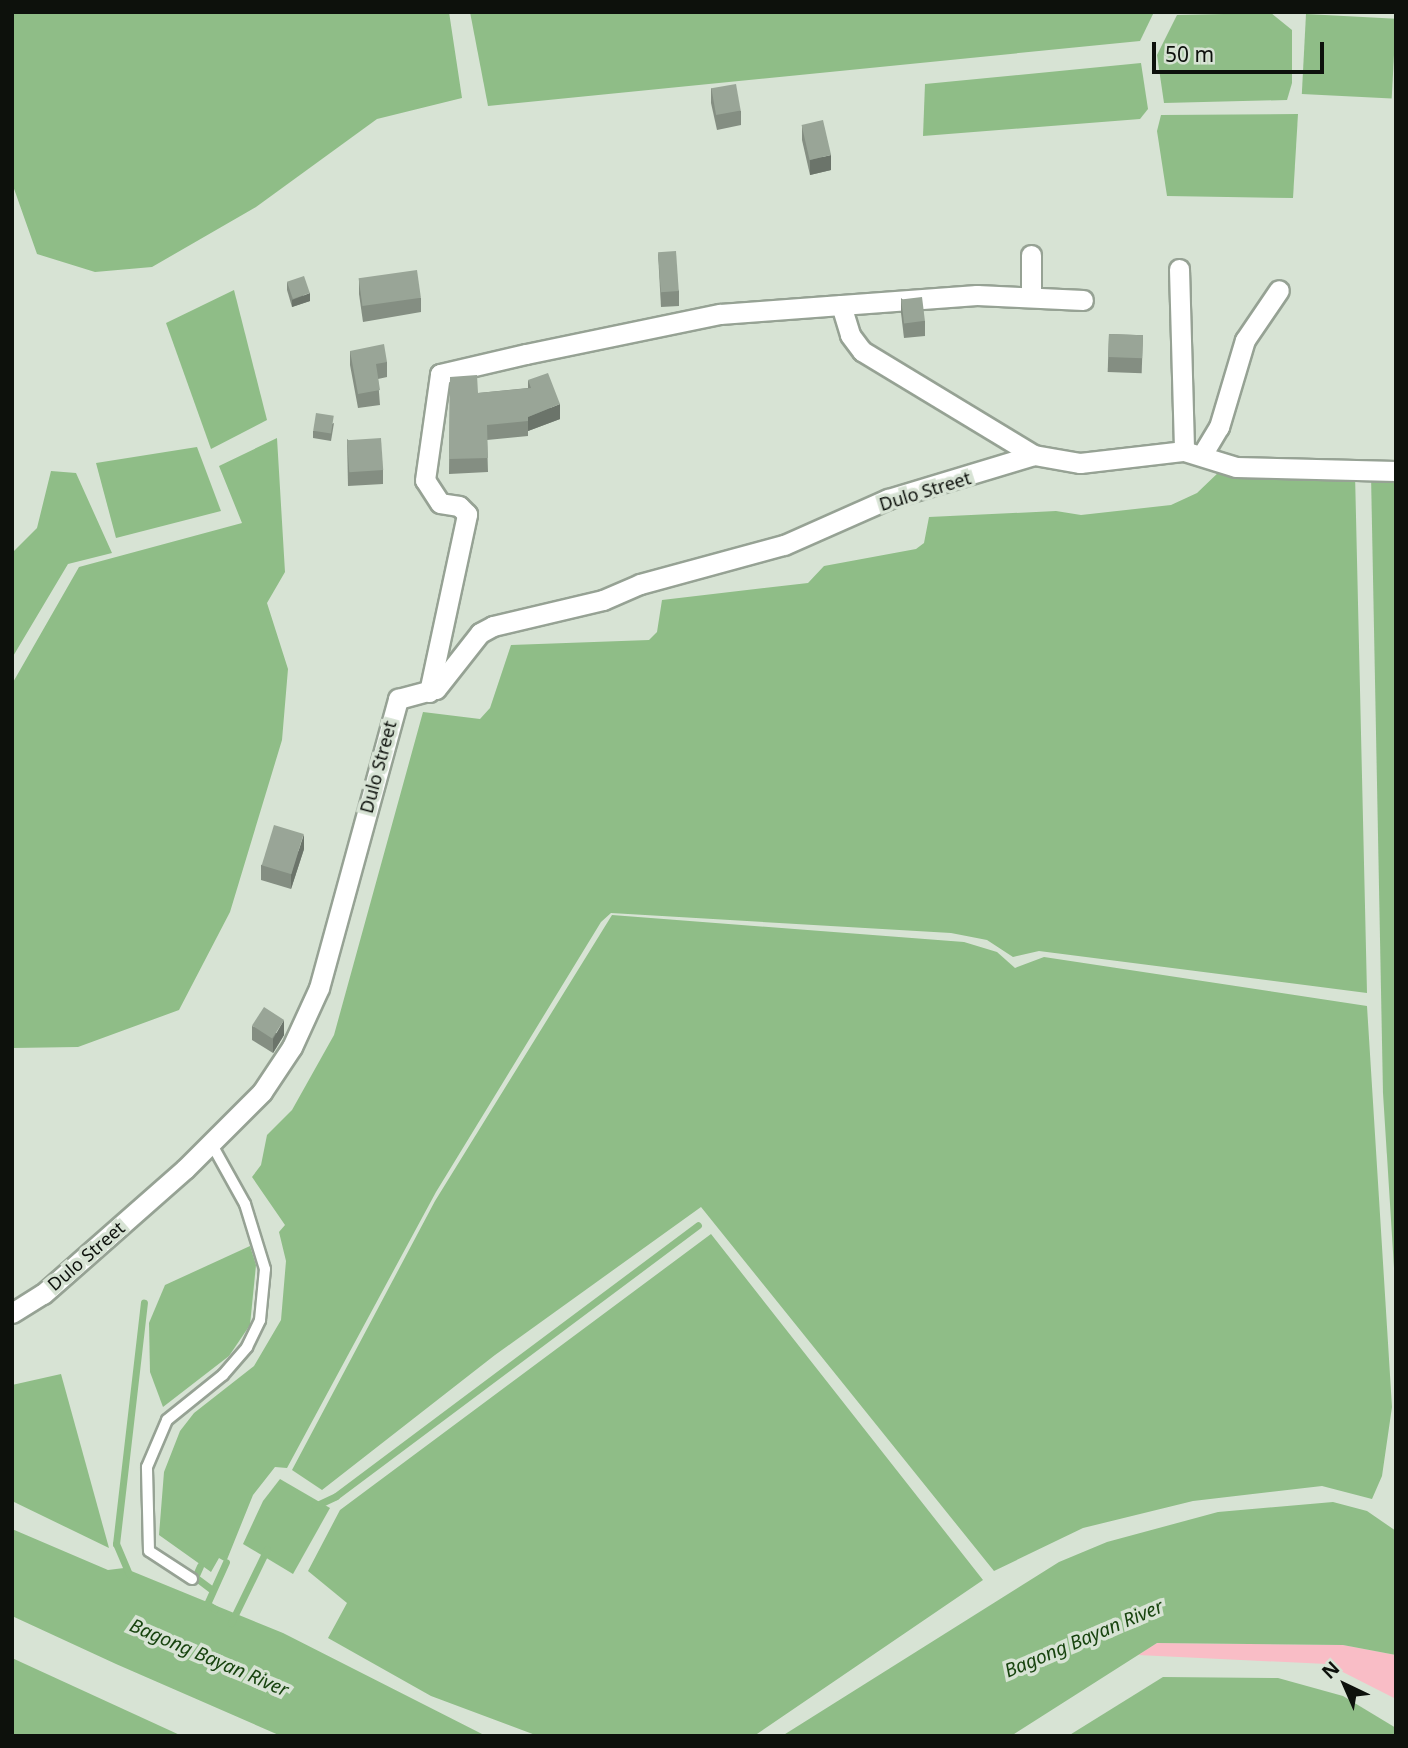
<!DOCTYPE html>
<style>
body{margin:0}
#map{position:relative;width:1408px;height:1748px;overflow:hidden;background:#d7e3d4;font-family:"Noto Sans",sans-serif}
div>[style]{position:absolute}
.green>*{inset:0;background:#f9bdc6}
.water>*{inset:0;background:#8fbd87;transform-origin:0 0}
.stream>*{height:7px;margin:-3.5px;padding:0 3.5px;transform-origin:3.5px;border-radius:3.5px;background:#8fbd87}
.roads{filter:drop-shadow(2px 0 #96a294) drop-shadow(-2px 0 #96a294) drop-shadow(0 2px #96a294) drop-shadow(0 -2px #96a294)}
.service>*{height:10px;margin:-5px;padding:0 5px;transform-origin:5px;border-radius:5px;background:#fff}
.minor>*{height:19px;margin:-9.5px;padding:0 9.5px;transform-origin:9.5px;border-radius:9.5px;background:#fff}
.wall>*{inset:0;background:#848e82;transform-origin:0 0}
.shaded-wall>*{inset:0;background:#6b746a}
.building>*{inset:0;background:#99a597;transform-origin:0 0}
span{translate:-50% -50%;white-space:nowrap;text-align:center;line-height:1.15;-webkit-text-stroke:7px #d7e3d4;paint-order:stroke}
.street-label{font-size:18px;color:#0d110c}
.water-label{font-size:19px;color:#17430e;font-style:italic}
.frame{position:absolute;inset:0;border:14px solid #0d110c;pointer-events:none}
.north{position:absolute;left:1310px;top:1650px;width:70px;height:70px;-webkit-text-stroke:5px #d7e3d4;paint-order:stroke;rotate:316deg;font-size:19px;font-weight:700;line-height:28px;text-align:center;color:#0d110c}
.north::after{content:'';display:block;margin:auto;width:24px;height:32px;background:#0d110c;clip-path:polygon(50% 0,100% 100%,50% 72%,0 100%)}
.scale{position:absolute;left:1152px;top:42px;width:172px;height:32px;box-sizing:border-box;border:4px solid #0d110c;border-top:0;padding-left:9px;font-size:21px;line-height:24px;white-space:nowrap;color:#0d110c;-webkit-text-stroke:5px #d7e3d4;paint-order:stroke}
</style>
<div id="map">
<div class="green">
<div style="clip-path:polygon(1157px 1643px,1343px 1645px,1396px 1655px,1396px 1699px,1327px 1664px,1138px 1655px)"></div>
</div>
<div class="water">
<div style="clip-path:polygon(12px 12px,449px 12px,462px 98px,377px 119px,256px 207px,152px 267px,95px 272px,37px 254px,12px 183px)"></div>
<div style="clip-path:polygon(470px 12px,1154px 12px,1140px 41px,488px 106px)"></div>
<div style="clip-path:polygon(1271px 13px,1292px 30px,1292px 83px,1287px 100px,1164px 103px,1157px 55px,1177px 15px)"></div>
<div style="left:1306px;top:14px;width:90px;height:80px;rotate:3deg"></div>
<div style="clip-path:polygon(1141px 63px,1148px 109px,1140px 119px,923px 136px,925px 84px)"></div>
<div style="clip-path:polygon(1298px 114px,1293px 198px,1167px 196px,1157px 131px,1161px 115px)"></div>
<div style="clip-path:polygon(234px 290px,267px 420px,211px 449px,166px 323px)"></div>
<div style="clip-path:polygon(277px 438px,285px 572px,267px 603px,288px 669px,282px 740px,230px 912px,179px 1010px,78px 1047px,12px 1048px,12px 684px,79px 567px,242px 523px,219px 466px)"></div>
<div style="clip-path:polygon(197px 447px,221px 511px,116px 538px,96px 463px)"></div>
<div style="clip-path:polygon(1221px 470px,1355px 473px,1367px 993px,1039px 951px,1013px 957px,987px 940px,951px 933px,611px 913px,601px 922px,436px 1192px,287px 1468px,275px 1467px,253px 1495px,226px 1562px,219px 1558px,211px 1572px,159px 1535px,164px 1472px,180px 1431px,194px 1413px,254px 1366px,281px 1320px,286px 1261px,279px 1232px,285px 1225px,252px 1177px,261px 1165px,267px 1135px,292px 1110px,334px 1035px,423px 712px,480px 719px,490px 708px,511px 645px,649px 640px,657px 632px,662px 600px,808px 583px,824px 566px,916px 549px,924px 543px,929px 517px,1056px 511px,1081px 515px,1171px 505px,1197px 493px)"></div>
<div style="clip-path:polygon(51px 471px,76px 473px,112px 553px,68px 564px,12px 658px,12px 553px,37px 528px)"></div>
<div style="clip-path:polygon(1371px 474px,1396px 475px,1396px 1299px,1383px 1093px)"></div>
<div style="clip-path:polygon(612px 915px,964px 942px,997px 952px,1015px 968px,1044px 957px,1367px 1006px,1392px 1407px,1382px 1476px,1372px 1499px,1322px 1486px,1193px 1501px,1083px 1528px,994px 1571px,701px 1207px,495px 1355px,322px 1490px,292px 1470px,435px 1201px)"></div>
<div style="clip-path:polygon(711px 1234px,983px 1580px,754px 1736px,538px 1736px,431px 1696px,328px 1638px,347px 1603px,308px 1571px,340px 1510px)"></div>
<div style="clip-path:polygon(250px 1246px,256px 1265px,250px 1325px,229px 1356px,163px 1407px,150px 1372px,149px 1323px,165px 1285px)"></div>
<div style="clip-path:polygon(61px 1374px,109px 1548px,12px 1501px,12px 1385px)"></div>
<div style="clip-path:polygon(280px 1479px,330px 1508px,293px 1574px,243px 1544px,263px 1501px)"></div>
<div style="clip-path:polygon(1333px 1502px,1367px 1511px,1396px 1531px,1396px 1655px,1343px 1645px,1157px 1643px,1011px 1736px,782px 1736px,1059px 1562px,1107px 1542px,1218px 1512px)"></div>
<div style="clip-path:polygon(12px 1529px,108px 1570px,124px 1568px,283px 1633px,486px 1736px,281px 1736px,116px 1664px,12px 1616px)"></div>
<div style="clip-path:polygon(12px 1658px,182px 1736px,12px 1736px)"></div>
<div style="clip-path:polygon(1163px 1677px,1278px 1678px,1343px 1696px,1396px 1728px,1396px 1736px,1068px 1736px)"></div>
</div>
<div class="stream">
<div style="left:315px;top:1506px;width:23px;rotate:-25deg"></div>
<div style="left:336px;top:1496px;width:452px;rotate:-36.8deg"></div>
<div style="left:200px;top:1566px;width:12px;rotate:114deg"></div>
<div style="left:195px;top:1577px;width:21px;rotate:37deg"></div>
<div style="left:129px;top:1574px;width:33px;rotate:-113deg"></div>
<div style="left:116px;top:1544px;width:243px;rotate:-83.4deg"></div>
<div style="left:215px;top:1609px;width:9px;rotate:-148deg"></div>
<div style="left:207px;top:1604px;width:46px;rotate:-65.7deg"></div>
<div style="left:231px;top:1623px;width:82px;rotate:-64.1deg"></div>
</div>
<div class="roads">
<div class="service">
<div style="left:192px;top:1579px;width:51px;rotate:-146.9deg"></div>
<div style="left:149px;top:1551px;width:84px;rotate:-91.4deg"></div>
<div style="left:147px;top:1467px;width:51px;rotate:-66.9deg"></div>
<div style="left:167px;top:1420px;width:72px;rotate:-38.8deg"></div>
<div style="left:223px;top:1375px;width:37px;rotate:-49deg"></div>
<div style="left:247px;top:1347px;width:30px;rotate:-64deg"></div>
<div style="left:260px;top:1320px;width:51px;rotate:-84.4deg"></div>
<div style="left:265px;top:1269px;width:68px;rotate:-107.1deg"></div>
<div style="left:245px;top:1204px;width:70px;rotate:-119.1deg"></div>
</div>
<div class="minor">
<div style="left:1031px;top:255px;width:42px;rotate:90deg"></div>
<div style="left:1179px;top:269px;width:182px;rotate:88.4deg"></div>
<div style="left:841px;top:305px;width:136px;rotate:-4.2deg"></div>
<div style="left:977px;top:295px;width:106px;rotate:2.7deg"></div>
<div style="left:1202px;top:455px;width:33px;rotate:-59deg"></div>
<div style="left:1219px;top:427px;width:91px;rotate:-73.4deg"></div>
<div style="left:1245px;top:340px;width:60px;rotate:-55.8deg"></div>
<div style="left:429px;top:692px;width:182px;rotate:-77.9deg"></div>
<div style="left:467px;top:514px;width:11px;rotate:-135deg"></div>
<div style="left:459px;top:506px;width:19px;rotate:-171deg"></div>
<div style="left:440px;top:503px;width:27px;rotate:-123deg"></div>
<div style="left:425px;top:480px;width:107px;rotate:-81.9deg"></div>
<div style="left:440px;top:374px;width:88px;rotate:-13.1deg"></div>
<div style="left:526px;top:354px;width:198px;rotate:-11.7deg"></div>
<div style="left:720px;top:314px;width:121px;rotate:-4.3deg"></div>
<div style="left:841px;top:305px;width:31px;rotate:73deg"></div>
<div style="left:850px;top:335px;width:20px;rotate:53deg"></div>
<div style="left:862px;top:351px;width:201px;rotate:31.2deg"></div>
<div style="left:1034px;top:455px;width:47px;rotate:9.9deg"></div>
<div style="left:1080px;top:463px;width:105px;rotate:-6.6deg"></div>
<div style="left:1184px;top:451px;width:54px;rotate:17.1deg"></div>
<div style="left:1236px;top:467px;width:160px;rotate:1.4deg"></div>
<div style="left:12px;top:1313px;width:36px;rotate:-32deg"></div>
<div style="left:43px;top:1294px;width:189px;rotate:-41.4deg"></div>
<div style="left:185px;top:1169px;width:109px;rotate:-45deg"></div>
<div style="left:262px;top:1092px;width:54px;rotate:-56.3deg"></div>
<div style="left:292px;top:1047px;width:65px;rotate:-65.4deg"></div>
<div style="left:319px;top:988px;width:300px;rotate:-74.7deg"></div>
<div style="left:398px;top:699px;width:39px;rotate:-15deg"></div>
<div style="left:436px;top:689px;width:71px;rotate:-51.8deg"></div>
<div style="left:480px;top:633px;width:15px;rotate:-28deg"></div>
<div style="left:493px;top:626px;width:113px;rotate:-13.3deg"></div>
<div style="left:603px;top:600px;width:40px;rotate:-23.4deg"></div>
<div style="left:640px;top:584px;width:149px;rotate:-15.2deg"></div>
<div style="left:784px;top:545px;width:114px;rotate:-23.9deg"></div>
<div style="left:888px;top:499px;width:152px;rotate:-16.8deg"></div>
</div>
</div>
<div class="wall">
<div style="clip-path:polygon(711px 88px,741px 111px,741px 125px,717px 130px,711px 103px)"></div>
<div style="clip-path:polygon(802px 125px,831px 170px,810px 175px,802px 140px)"></div>
<div style="clip-path:polygon(658px 253px,679px 291px,679px 306px,661px 307px)"></div>
<div style="clip-path:polygon(359px 279px,421px 298px,421px 312px,363px 322px,359px 294px)"></div>
<div style="clip-path:polygon(287px 282px,310px 301px,292px 307px,287px 290px)"></div>
<div style="clip-path:polygon(901px 298px,925px 321px,925px 336px,904px 338px,901px 313px)"></div>
<div style="left:1109px;top:334px;width:34px;height:38px;rotate:2deg"></div>
<div style="clip-path:polygon(350px 351px,387px 362px,387px 377px,378px 379px,380px 405px,358px 408px,350px 365px)"></div>
<div style="clip-path:polygon(450px 377px,478px 393px,528px 388px,528px 380px,560px 419px,528px 431px,528px 436px,487px 440px,488px 472px,449px 474px)"></div>
<div style="clip-path:polygon(334px 423px,331px 441px,313px 438px,313px 431px)"></div>
<div style="clip-path:polygon(347px 439px,383px 470px,383px 484px,348px 486px)"></div>
<div style="clip-path:polygon(304px 849px,291px 889px,261px 880px,261px 865px)"></div>
<div style="clip-path:polygon(252px 1026px,284px 1035px,273px 1053px,252px 1040px)"></div>
</div>
<div class="shaded-wall">
<div style="clip-path:polygon(831px 155px,831px 170px,810px 175px,810px 160px)"></div>
<div style="clip-path:polygon(310px 293px,310px 301px,292px 307px,292px 300px)"></div>
<div style="clip-path:polygon(560px 404px,560px 419px,528px 431px,528px 417px)"></div>
<div style="clip-path:polygon(304px 834px,304px 849px,291px 889px,291px 874px)"></div>
<div style="clip-path:polygon(284px 1020px,284px 1035px,273px 1053px,273px 1039px)"></div>
</div>
<div class="building">
<div style="left:736px;top:84px;width:27px;height:25px;rotate:80deg"></div>
<div style="left:823px;top:120px;width:36px;height:22px;rotate:77deg"></div>
<div style="left:676px;top:251px;width:40px;height:18px;rotate:86deg"></div>
<div style="left:417px;top:270px;width:28px;height:59px;rotate:82deg"></div>
<div style="left:304px;top:276px;width:18px;height:18px;rotate:71deg"></div>
<div style="left:922px;top:297px;width:24px;height:21px;rotate:83deg"></div>
<div style="left:1109px;top:334px;width:34px;height:23px;rotate:2deg"></div>
<div style="clip-path:polygon(384px 344px,387px 362px,376px 364px,380px 390px,358px 394px,350px 351px)"></div>
<div style="clip-path:polygon(548px 373px,560px 404px,528px 417px,528px 421px,487px 425px,488px 458px,449px 459px,450px 377px,477px 375px,478px 393px,531px 388px,528px 380px)"></div>
<div style="left:316px;top:413px;width:18px;height:18px;rotate:9deg"></div>
<div style="left:381px;top:438px;width:32px;height:34px;rotate:86deg"></div>
<div style="left:274px;top:825px;width:31px;height:42px;rotate:17deg"></div>
<div style="left:264px;top:1007px;width:24px;height:22px;rotate:33deg"></div>
</div>
<div class="street-label">
<span style="left:925px;top:491px;rotate:-17deg">Dulo Street</span>
<span style="left:378px;top:767px;rotate:-75deg">Dulo Street</span>
<span style="left:86px;top:1256px;rotate:-41deg">Dulo Street</span>
</div>
<div class="water-label">
<span style="left:1084px;top:1639px;rotate:-23deg">Bagong Bayan River</span>
<span style="left:209px;top:1658px;rotate:23deg">Bagong Bayan River</span>
</div>
<div class="frame"></div>
<div class="north">N</div>
<div class="scale">50 m</div>
</div>
